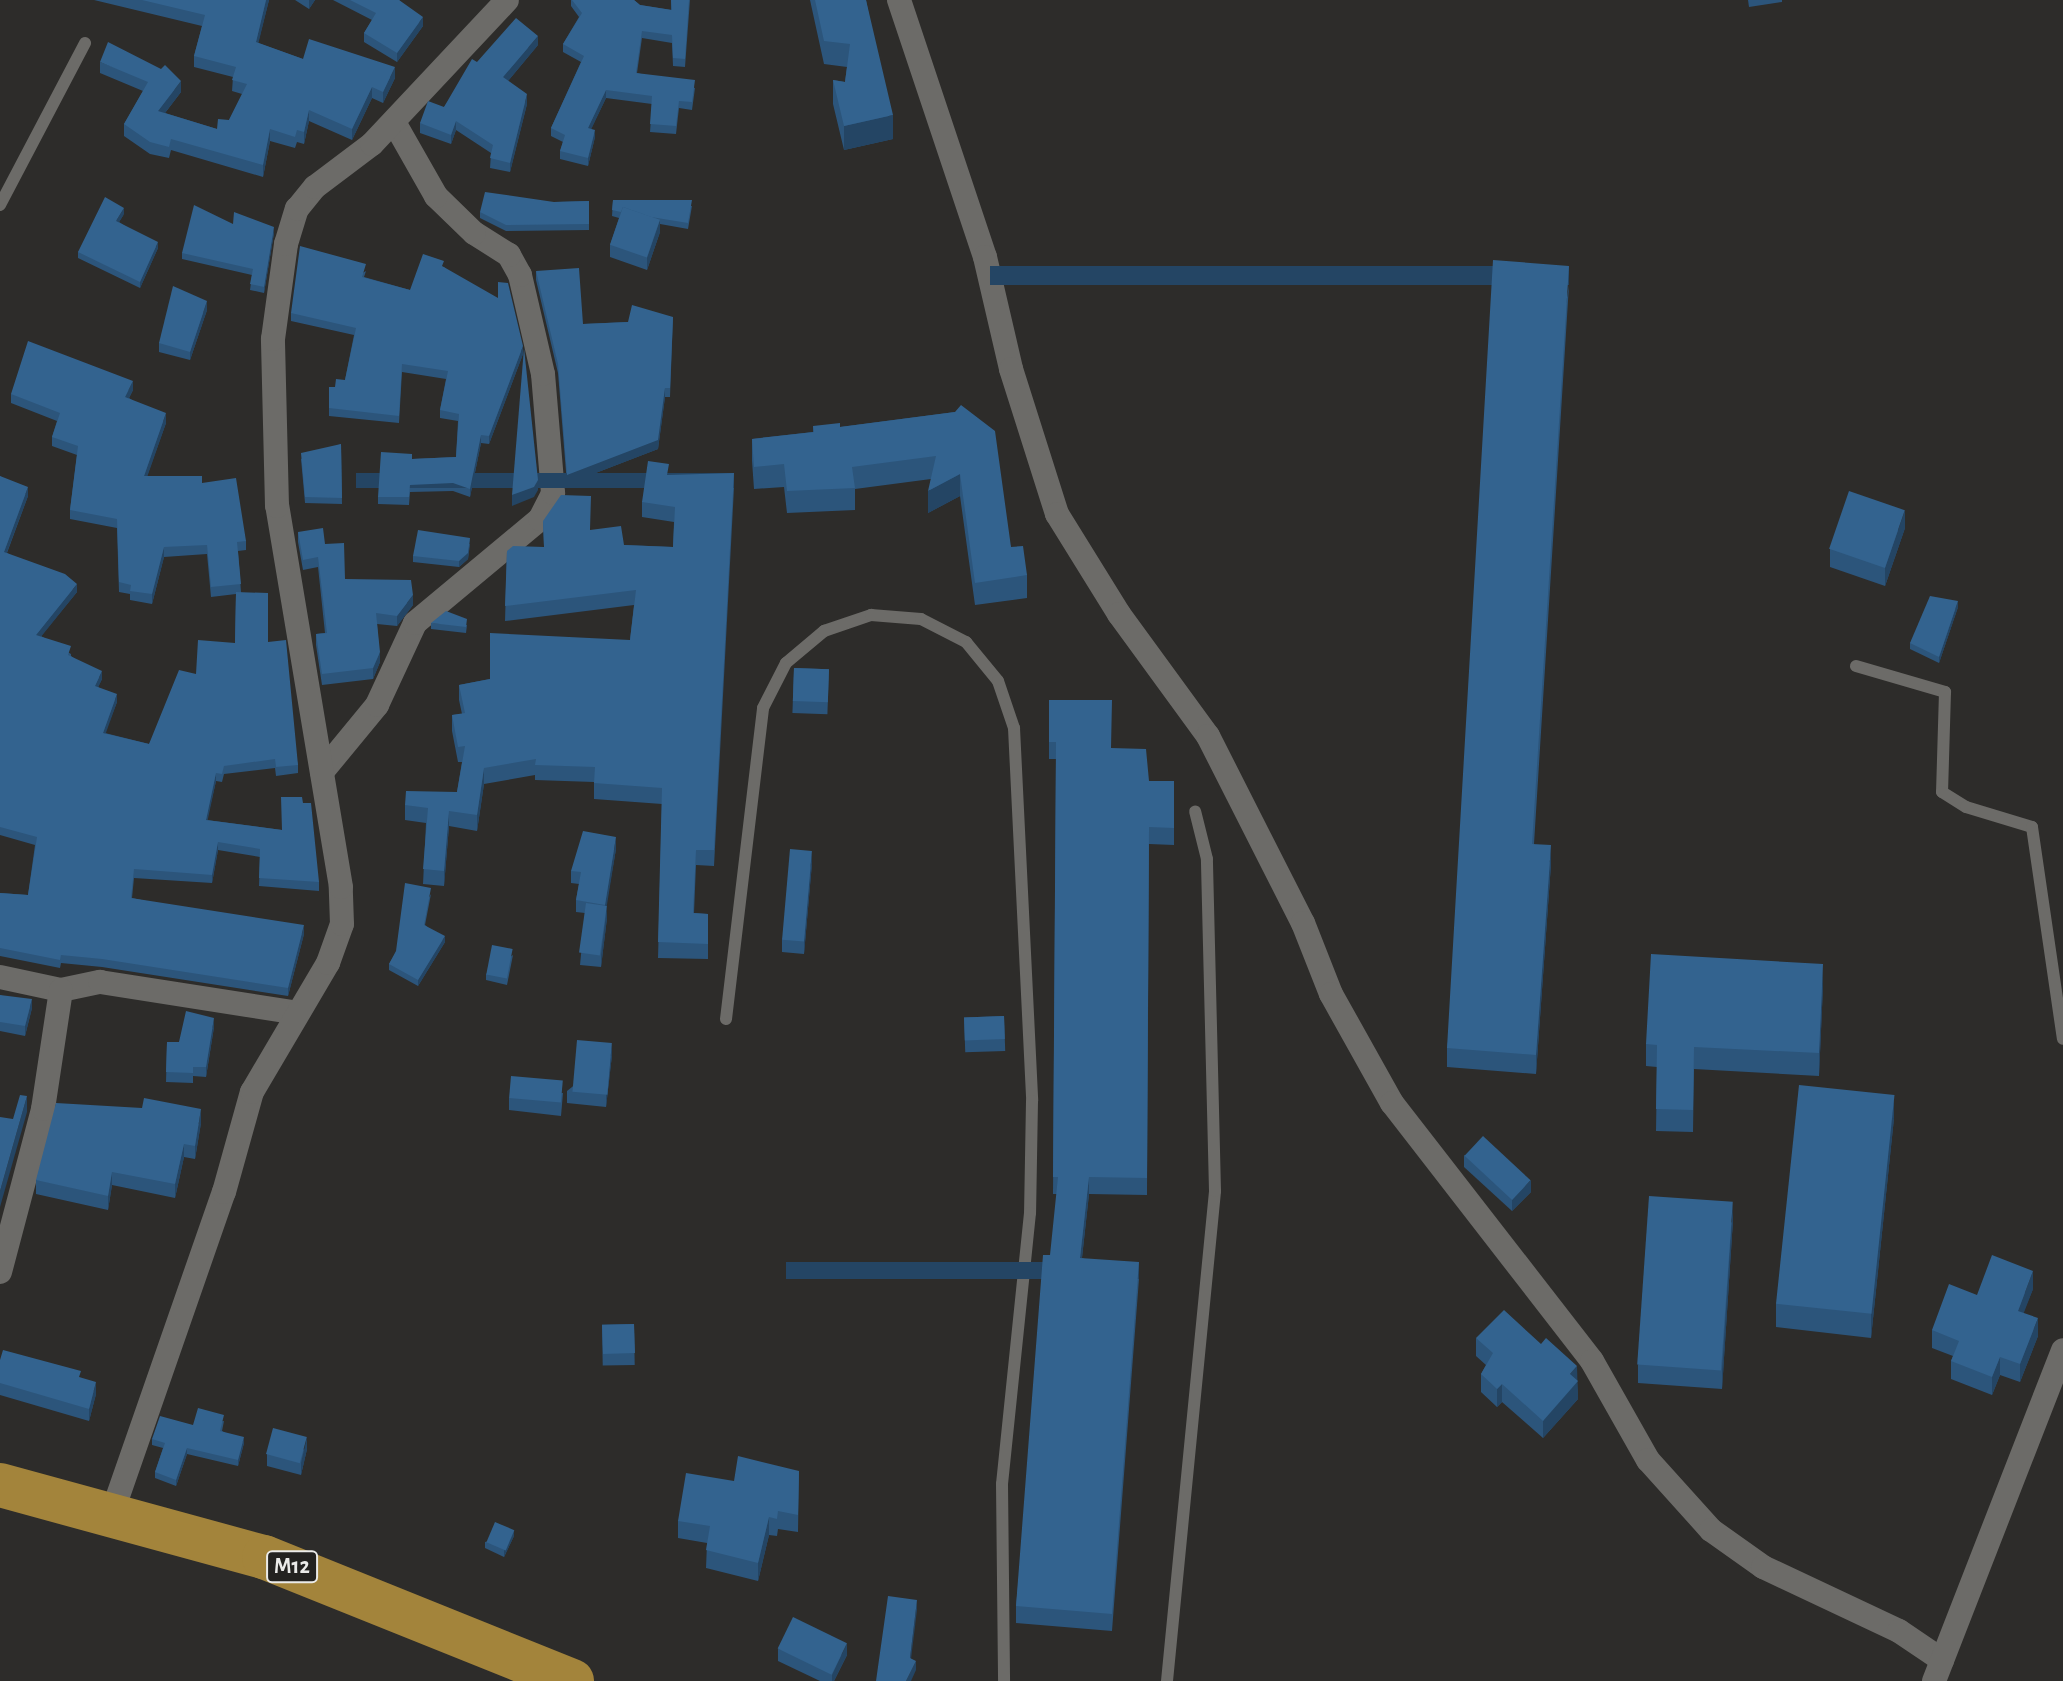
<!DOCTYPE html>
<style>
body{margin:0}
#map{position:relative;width:2063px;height:1681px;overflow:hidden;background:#2d2c2a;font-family:"Alegreya Sans",sans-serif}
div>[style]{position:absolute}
.lane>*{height:12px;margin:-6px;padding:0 6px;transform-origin:6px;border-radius:6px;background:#6c6b68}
.street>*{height:24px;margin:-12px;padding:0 12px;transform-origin:12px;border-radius:12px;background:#6c6b68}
.highway>*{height:44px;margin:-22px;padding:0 22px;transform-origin:22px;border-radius:22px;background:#a3843b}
.wall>*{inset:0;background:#2c557b;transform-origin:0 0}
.shaded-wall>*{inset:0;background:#244564;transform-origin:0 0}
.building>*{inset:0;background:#33638f;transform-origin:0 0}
span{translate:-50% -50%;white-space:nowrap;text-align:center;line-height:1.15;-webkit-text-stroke:6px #232220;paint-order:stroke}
.shield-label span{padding:2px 6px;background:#232220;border:2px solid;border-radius:6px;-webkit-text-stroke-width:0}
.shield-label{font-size:22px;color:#ebebe9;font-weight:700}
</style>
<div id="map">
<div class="lane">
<div style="left:0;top:205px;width:183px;rotate:-62.3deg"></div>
<div style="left:1856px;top:666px;width:93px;rotate:16.3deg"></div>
<div style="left:1945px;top:692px;width:100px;rotate:91.7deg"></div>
<div style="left:1942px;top:792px;width:28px;rotate:32deg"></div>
<div style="left:1966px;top:807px;width:69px;rotate:16.9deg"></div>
<div style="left:2032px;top:827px;width:214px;rotate:81.7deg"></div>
<div style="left:726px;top:1019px;width:313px;rotate:-83.2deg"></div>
<div style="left:763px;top:708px;width:51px;rotate:-62.9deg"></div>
<div style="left:786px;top:663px;width:50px;rotate:-40.1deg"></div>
<div style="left:824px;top:631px;width:50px;rotate:-18.8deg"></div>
<div style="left:871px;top:615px;width:50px;rotate:4.6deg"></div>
<div style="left:921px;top:619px;width:51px;rotate:27.1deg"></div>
<div style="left:966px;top:642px;width:50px;rotate:50.6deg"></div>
<div style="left:998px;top:681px;width:50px;rotate:71.2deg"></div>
<div style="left:1014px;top:728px;width:373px;rotate:87.2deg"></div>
<div style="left:1032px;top:1101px;width:112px;rotate:91deg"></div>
<div style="left:1030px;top:1213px;width:272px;rotate:95.9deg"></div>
<div style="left:1002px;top:1484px;width:197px;rotate:89.4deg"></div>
<div style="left:1167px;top:1681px;width:492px;rotate:-84.4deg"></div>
<div style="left:1215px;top:1191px;width:332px;rotate:-91.4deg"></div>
<div style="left:1207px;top:859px;width:49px;rotate:-104deg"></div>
</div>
<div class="street">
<div style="left:899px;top:0;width:271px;rotate:71.5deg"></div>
<div style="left:985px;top:257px;width:115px;rotate:76.9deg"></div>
<div style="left:1011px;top:369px;width:152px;rotate:72.4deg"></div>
<div style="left:1057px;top:514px;width:118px;rotate:58.2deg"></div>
<div style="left:1119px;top:614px;width:151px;rotate:53.9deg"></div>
<div style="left:1208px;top:736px;width:210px;rotate:63.1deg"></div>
<div style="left:1303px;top:923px;width:76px;rotate:68.5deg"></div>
<div style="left:1331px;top:994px;width:125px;rotate:60.8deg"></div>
<div style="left:1392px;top:1103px;width:326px;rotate:52.2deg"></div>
<div style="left:1592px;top:1361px;width:114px;rotate:60.5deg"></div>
<div style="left:1648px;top:1460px;width:94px;rotate:48deg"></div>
<div style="left:1711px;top:1530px;width:64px;rotate:35.4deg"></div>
<div style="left:1763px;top:1567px;width:150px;rotate:25.2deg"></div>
<div style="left:1899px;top:1631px;width:52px;rotate:34deg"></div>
<div style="left:322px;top:772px;width:87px;rotate:-50.6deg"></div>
<div style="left:377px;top:705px;width:90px;rotate:-65.1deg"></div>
<div style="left:415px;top:623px;width:163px;rotate:-39.8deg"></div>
<div style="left:540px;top:519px;width:29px;rotate:-63deg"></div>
<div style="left:553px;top:493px;width:119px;rotate:-94.8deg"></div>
<div style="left:543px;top:374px;width:102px;rotate:-103.1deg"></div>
<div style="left:520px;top:275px;width:23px;rotate:-119deg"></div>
<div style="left:509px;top:255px;width:41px;rotate:-147.8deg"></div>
<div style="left:474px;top:233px;width:53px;rotate:-135.8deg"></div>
<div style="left:436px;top:196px;width:85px;rotate:-119.6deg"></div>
<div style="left:0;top:977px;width:62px;rotate:12deg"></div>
<div style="left:61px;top:990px;width:40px;rotate:-12deg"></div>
<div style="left:100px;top:982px;width:200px;rotate:8.9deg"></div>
<div style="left:0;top:1272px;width:169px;rotate:-75.2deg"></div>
<div style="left:43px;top:1109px;width:120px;rotate:-81.4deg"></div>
<div style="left:112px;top:1513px;width:340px;rotate:-70.8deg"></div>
<div style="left:224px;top:1192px;width:104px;rotate:-74.4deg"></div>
<div style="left:252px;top:1092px;width:150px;rotate:-59.5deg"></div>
<div style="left:328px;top:963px;width:41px;rotate:-70.3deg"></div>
<div style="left:342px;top:924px;width:37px;rotate:-92deg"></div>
<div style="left:341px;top:887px;width:386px;rotate:-99.5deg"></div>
<div style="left:277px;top:506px;width:167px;rotate:-91.4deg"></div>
<div style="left:273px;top:339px;width:96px;rotate:-82.2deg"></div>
<div style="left:286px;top:244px;width:37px;rotate:-73deg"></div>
<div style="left:297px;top:209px;width:28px;rotate:-51deg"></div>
<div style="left:315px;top:187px;width:71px;rotate:-37deg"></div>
<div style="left:372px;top:144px;width:197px;rotate:-46.8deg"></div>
<div style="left:1934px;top:1681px;width:355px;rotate:-68.7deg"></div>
</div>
<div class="highway">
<div style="left:0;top:1485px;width:274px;rotate:15.3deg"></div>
<div style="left:264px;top:1557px;width:332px;rotate:21.9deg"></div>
</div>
<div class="wall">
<div style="clip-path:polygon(94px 0,269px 0,258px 43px,303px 59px,395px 78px,383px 103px,372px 98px,352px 140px,309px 121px,304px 144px,297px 142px,295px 148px,270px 141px,263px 177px,171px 150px,169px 158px,150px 154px,124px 136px,124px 124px,143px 91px,100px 73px,100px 62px,181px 92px,165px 113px,217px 129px,229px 120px,242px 94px,232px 91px,233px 77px,194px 67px,194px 56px,202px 26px)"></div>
<div style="clip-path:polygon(295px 0,315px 0,309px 9px)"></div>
<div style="clip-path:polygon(333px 0,399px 0,423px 26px,397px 62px,364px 42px,364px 33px,372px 20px)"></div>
<div style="clip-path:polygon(571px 0,634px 0,640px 5px,671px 10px,671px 0,690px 0,685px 67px,673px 66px,672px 43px,642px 38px,637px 73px,695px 88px,692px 110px,679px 108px,676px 134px,650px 132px,652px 104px,606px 98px,591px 129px,595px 137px,588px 166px,560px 159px,560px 151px,563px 142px,551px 136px,551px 128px,581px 62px,563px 52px,563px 44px,579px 17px,571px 6px)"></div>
<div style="clip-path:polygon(810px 0,866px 0,893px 139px,844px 150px,833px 104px,833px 80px,845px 82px,847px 67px,824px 64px)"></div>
<div style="clip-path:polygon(1748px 0,1782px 0,1782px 2px,1749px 7px)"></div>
<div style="clip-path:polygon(538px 45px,508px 81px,527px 104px,510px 172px,490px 168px,491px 153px,456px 130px,451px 144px,420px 133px,420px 123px,444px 107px,477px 62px)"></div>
<div style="clip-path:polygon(613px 200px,692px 206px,688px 229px,660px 224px,660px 232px,647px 270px,610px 257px,610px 245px,619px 218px,612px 216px)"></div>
<div style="clip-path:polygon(589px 201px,589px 230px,506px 231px,480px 218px,480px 212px,554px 202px)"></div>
<div style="clip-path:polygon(124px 214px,119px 222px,158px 248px,140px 288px,78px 258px,78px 252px)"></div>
<div style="clip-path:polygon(233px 224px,274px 233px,264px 293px,250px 290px,252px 275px,182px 259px,182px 253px)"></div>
<div style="clip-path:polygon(444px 267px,523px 354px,489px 444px,481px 443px,470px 497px,453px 491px,410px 492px,409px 505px,378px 504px,378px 497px,412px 459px,456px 457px,458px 421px,440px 418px,440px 410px,446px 379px,402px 372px,399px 423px,329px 416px,329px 387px,335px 387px,345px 380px,354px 335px,291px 321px,291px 313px,366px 271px,364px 277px,410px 290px)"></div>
<div style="clip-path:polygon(536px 271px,583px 324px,628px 322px,673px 317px,670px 397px,665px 397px,658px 449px,567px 484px,558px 373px,536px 280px)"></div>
<div style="clip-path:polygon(1569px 285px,1534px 844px,1551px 864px,1536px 1074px,1447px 1067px,1447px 1048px)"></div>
<div style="clip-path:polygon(207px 310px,190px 360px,159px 352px,159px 343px)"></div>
<div style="clip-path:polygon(133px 390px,129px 398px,166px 423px,147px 476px,202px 483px,246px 541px,246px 550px,238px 551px,241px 592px,268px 642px,298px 765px,298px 773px,276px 776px,275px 768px,224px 774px,222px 782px,216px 781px,207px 820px,282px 830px,319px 882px,319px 891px,259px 886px,260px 857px,218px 850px,212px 883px,134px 878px,132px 898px,304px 934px,288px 996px,102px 967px,61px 963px,60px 968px,0 956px,0 893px,28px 895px,35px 845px,0 835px,0 476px,28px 496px,7px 553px,77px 592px,41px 636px,71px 654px,71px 656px,102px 679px,98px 687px,117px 702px,105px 733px,149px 744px,196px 674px,235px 643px,236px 594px,211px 597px,207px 554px,164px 557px,152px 604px,130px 600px,130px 594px,119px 592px,117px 528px,70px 519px,70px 510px,77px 455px,52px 446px,52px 437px,57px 421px,11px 403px,11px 394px)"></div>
<div style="clip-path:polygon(955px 412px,1011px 547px,1027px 575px,1027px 598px,975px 605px,960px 496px,928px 513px,931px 479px,855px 489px,855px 510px,787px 513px,784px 487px,754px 489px,752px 461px,752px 439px,813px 432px,813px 426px,840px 427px)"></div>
<div style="clip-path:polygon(341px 444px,342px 504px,305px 503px,301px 459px)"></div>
<div style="clip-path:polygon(669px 474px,734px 488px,714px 866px,696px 865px,694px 913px,708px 914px,708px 959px,658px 958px,662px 804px,594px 799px,594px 782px,535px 780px,535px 775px,484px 784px,477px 831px,449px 826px,444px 886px,423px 884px,426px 823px,405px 820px,405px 805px,457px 792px,462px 762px,458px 762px,452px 731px,452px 715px,462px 714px,459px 700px,459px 685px,490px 679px,630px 640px,634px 605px,505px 621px,507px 551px,544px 547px,543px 521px,590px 530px,624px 545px,673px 547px,674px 522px,642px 517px,642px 502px)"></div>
<div style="clip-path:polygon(1905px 528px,1885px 586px,1830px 567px,1830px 549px)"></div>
<div style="clip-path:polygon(298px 532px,325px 544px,345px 579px,413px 605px,397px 626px,377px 624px,380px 662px,373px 679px,322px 685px,316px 645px,316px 634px,325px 633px,318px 567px,303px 570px,298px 542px)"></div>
<div style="clip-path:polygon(470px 544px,468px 559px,459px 567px,413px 562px,413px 556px)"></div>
<div style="clip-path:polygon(1958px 607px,1939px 663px,1910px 649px,1910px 643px)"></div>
<div style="clip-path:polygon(431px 623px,467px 625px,466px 633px,431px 629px)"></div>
<div style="left:794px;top:668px;width:35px;height:45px;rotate:2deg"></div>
<div style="clip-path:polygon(1049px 700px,1111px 748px,1149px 781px,1174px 781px,1174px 845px,1149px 844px,1147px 1195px,1089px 1194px,1082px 1258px,1139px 1279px,1112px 1631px,1016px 1623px,1016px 1606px,1057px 1194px,1053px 1194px,1056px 759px,1049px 759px)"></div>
<div style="clip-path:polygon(616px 849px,606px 906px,607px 918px,601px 967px,580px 965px,585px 913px,576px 912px,576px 900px,579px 884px,571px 883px,571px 871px)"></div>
<div style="clip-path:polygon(812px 863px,804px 954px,782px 952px,782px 940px)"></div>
<div style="clip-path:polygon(431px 894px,425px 925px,445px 942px,418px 986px,389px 970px,389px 964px)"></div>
<div style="clip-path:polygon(513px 955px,507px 985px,486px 980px,486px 974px)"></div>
<div style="clip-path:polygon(1823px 986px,1819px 1076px,1694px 1069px,1693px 1132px,1656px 1131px,1657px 1067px,1646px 1066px,1646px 1044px)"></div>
<div style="clip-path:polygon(0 995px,32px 1008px,25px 1036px,0 1031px)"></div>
<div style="left:1004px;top:1016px;width:35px;height:40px;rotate:88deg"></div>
<div style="clip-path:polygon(214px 1027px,206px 1077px,193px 1076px,193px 1083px,166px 1082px,167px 1042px,179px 1042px)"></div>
<div style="clip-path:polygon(612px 1055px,606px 1107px,567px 1103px,567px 1091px)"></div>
<div style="clip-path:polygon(563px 1093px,561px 1116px,509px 1110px,509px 1098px)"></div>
<div style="clip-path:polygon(1894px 1118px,1871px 1338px,1776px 1327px,1776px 1304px)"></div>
<div style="clip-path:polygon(201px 1123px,195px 1159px,184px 1157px,175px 1198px,112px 1185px,108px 1210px,36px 1194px,36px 1180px)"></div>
<div style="clip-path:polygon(1464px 1155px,1531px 1192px,1512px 1211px,1464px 1167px)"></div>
<div style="clip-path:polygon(1733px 1220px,1722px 1389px,1638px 1383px,1638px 1365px)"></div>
<div style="clip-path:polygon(2033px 1289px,2023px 1313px,2038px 1336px,2020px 1382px,2000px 1375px,1992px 1395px,1951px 1379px,1951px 1361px,1953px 1356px,1932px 1348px,1932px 1330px)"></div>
<div style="left:634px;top:1324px;width:41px;height:32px;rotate:89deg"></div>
<div style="clip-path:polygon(1476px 1338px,1577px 1380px,1578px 1399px,1543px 1438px,1502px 1402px,1497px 1407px,1481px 1392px,1481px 1374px,1486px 1365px,1476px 1356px)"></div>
<div style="clip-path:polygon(0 1360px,81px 1378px,96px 1394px,89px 1421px,0 1395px)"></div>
<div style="clip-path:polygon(224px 1421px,222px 1431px,244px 1443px,238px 1466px,187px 1454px,176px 1486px,155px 1478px,155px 1472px,163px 1448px,152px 1445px,152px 1439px,193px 1425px)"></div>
<div style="clip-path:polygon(307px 1449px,301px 1475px,267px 1466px,267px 1454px)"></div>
<div style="clip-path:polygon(799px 1471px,798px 1532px,778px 1529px,777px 1536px,769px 1535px,758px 1581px,706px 1568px,707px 1543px,678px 1538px,678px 1521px,734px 1481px)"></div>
<div style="clip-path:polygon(514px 1536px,504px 1557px,485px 1548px,485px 1542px)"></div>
<div style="clip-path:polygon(778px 1649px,847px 1655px,834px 1681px,820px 1681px,778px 1661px)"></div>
</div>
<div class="shaded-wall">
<div style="clip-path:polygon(266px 0,269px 0,256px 53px,256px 42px)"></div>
<div style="clip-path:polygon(309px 0,315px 0,309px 9px)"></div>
<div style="clip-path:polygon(423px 17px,423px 26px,397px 62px,397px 53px)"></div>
<div style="clip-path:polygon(538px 36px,538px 45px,503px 87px,503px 77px)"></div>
<div style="clip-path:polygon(395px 67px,395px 78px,383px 103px,383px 92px)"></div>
<div style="clip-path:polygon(181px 81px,181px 92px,158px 122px,158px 111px)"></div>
<div style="clip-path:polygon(372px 87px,372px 98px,352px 140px,352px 129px)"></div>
<div style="clip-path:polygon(606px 90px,606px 98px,588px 136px,588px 128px)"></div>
<div style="clip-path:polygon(527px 94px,527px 104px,510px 172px,510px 163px)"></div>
<div style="clip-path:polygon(309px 110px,309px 121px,304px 144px,304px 132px)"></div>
<div style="clip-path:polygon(893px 115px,893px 139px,844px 150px,844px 126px)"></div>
<div style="clip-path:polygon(456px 121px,456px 130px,451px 144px,451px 135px)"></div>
<div style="clip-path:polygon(270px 129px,270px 141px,263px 177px,263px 165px)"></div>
<div style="clip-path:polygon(595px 130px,595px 137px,588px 166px,588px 158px)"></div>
<div style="clip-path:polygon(124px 208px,124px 214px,116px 227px,116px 221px)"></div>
<div style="clip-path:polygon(660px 220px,660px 232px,647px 270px,647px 258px)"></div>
<div style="clip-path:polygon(274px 227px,274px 233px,264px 293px,264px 287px)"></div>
<div style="clip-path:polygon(158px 242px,158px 248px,140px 288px,140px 282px)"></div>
<div style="left:1569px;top:266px;width:19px;height:579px;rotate:90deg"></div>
<div style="clip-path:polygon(207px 301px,207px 310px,190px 360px,190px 352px)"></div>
<div style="clip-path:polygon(523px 346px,523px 354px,489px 444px,489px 436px)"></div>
<div style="clip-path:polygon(133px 381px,133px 390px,125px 406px,125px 397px)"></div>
<div style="clip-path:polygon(665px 388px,665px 397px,658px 449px,567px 484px,567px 475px)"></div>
<div style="clip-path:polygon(166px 413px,166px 423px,144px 486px,144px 476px)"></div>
<div style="clip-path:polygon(481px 435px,481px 443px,470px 497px,470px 489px)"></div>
<div style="left:734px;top:473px;width:15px;height:378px;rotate:90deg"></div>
<div style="clip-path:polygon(960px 474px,960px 496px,928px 513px,928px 491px)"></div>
<div style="clip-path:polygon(538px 480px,538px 490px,534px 497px,512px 506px,512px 495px)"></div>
<div style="clip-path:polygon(28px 487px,28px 496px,4px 560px,4px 552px)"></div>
<div style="clip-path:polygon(1905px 510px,1905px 528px,1885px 586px,1885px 568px)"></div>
<div style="clip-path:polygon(470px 538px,468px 559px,459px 567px,459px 561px)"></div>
<div style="clip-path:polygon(164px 547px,164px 557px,152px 604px,152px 594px)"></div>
<div style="clip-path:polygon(77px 584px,77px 592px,36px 643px,36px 635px)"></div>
<div style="clip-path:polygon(413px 595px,413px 605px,397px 626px,397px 616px)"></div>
<div style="clip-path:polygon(1958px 601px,1958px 607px,1939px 663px,1939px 657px)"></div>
<div style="clip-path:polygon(380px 652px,380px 662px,373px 679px,373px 668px)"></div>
<div style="clip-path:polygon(102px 671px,102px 679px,95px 694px,95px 686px)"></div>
<div style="clip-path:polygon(117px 694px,117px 702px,103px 741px,103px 733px)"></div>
<div style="clip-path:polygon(484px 768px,484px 784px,477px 831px,477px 815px)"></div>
<div style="clip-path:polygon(216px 773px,216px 781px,206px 828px,206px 820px)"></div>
<div style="clip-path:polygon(449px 811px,449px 826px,444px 886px,444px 871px)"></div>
<div style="clip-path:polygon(616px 837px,616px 849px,605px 917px,605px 905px)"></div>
<div style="clip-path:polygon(218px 842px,218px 850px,212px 883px,212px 875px)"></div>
<div style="clip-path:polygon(1551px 845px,1551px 864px,1536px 1074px,1536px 1055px)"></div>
<div style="clip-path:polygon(812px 851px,812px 863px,804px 954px,804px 942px)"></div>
<div style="clip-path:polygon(607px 906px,607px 918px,601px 967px,601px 955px)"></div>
<div style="clip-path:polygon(304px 925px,304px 934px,288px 996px,288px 988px)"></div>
<div style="clip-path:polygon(445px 936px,445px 942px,418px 986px,418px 980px)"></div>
<div style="clip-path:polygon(1823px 964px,1823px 986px,1819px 1076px,1819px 1053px)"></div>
<div style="clip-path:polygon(32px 999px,32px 1008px,25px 1036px,25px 1026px)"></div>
<div style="clip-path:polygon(214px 1018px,214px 1027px,206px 1077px,206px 1067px)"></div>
<div style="clip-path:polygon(612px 1043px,612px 1055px,606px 1107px,606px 1095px)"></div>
<div style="clip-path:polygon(1894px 1095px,1894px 1118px,1871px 1338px,1871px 1314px)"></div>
<div style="clip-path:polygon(27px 1096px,27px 1112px,0 1207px,0 1191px)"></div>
<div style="clip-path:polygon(201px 1109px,201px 1123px,195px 1159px,195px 1146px)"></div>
<div style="clip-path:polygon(184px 1144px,184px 1157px,175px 1198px,175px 1184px)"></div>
<div style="clip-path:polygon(112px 1172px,112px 1185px,108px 1210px,108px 1196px)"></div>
<div style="clip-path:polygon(1089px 1177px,1089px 1194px,1080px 1275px,1080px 1258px)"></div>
<div style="clip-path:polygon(1531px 1180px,1531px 1192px,1512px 1211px,1512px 1199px)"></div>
<div style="clip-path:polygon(1733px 1202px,1733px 1220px,1722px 1389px,1722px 1371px)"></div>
<div style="left:1139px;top:1262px;width:17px;height:353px;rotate:90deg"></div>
<div style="clip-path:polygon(2033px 1271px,2033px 1289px,2018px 1328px,2018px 1311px)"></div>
<div style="clip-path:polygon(2038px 1318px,2038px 1336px,2020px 1382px,2020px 1364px)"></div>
<div style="clip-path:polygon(2000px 1357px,2000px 1375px,1992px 1395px,1992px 1377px)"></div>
<div style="clip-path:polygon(1577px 1366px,1578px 1399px,1543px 1438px,1543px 1421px,1570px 1374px)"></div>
<div style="clip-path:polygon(96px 1382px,96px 1394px,89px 1421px,89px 1409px)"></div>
<div style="clip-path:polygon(1502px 1384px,1502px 1402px,1497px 1407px,1497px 1389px)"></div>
<div style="clip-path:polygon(244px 1437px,244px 1443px,238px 1466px,238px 1460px)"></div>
<div style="clip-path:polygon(307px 1437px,307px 1449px,301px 1475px,301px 1463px)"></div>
<div style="clip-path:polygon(187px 1448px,187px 1454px,176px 1486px,176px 1480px)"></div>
<div style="clip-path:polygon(769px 1517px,769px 1535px,758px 1581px,758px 1563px)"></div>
<div style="clip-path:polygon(514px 1530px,514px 1536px,504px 1557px,504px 1551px)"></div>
<div style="clip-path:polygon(917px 1600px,917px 1610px,910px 1667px,910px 1658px)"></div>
<div style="clip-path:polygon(847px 1643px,847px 1655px,834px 1681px,832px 1681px,832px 1675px)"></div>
<div style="clip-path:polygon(916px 1661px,916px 1670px,911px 1681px,906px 1681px)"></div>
</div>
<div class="building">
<div style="clip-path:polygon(142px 0,266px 0,256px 42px,303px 59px,309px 39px,395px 67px,383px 92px,372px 87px,352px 129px,309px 110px,304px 132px,297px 130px,295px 137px,270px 129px,263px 165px,171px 139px,169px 147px,150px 142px,124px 124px,148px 82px,100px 62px,108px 42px,161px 69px,165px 65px,181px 81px,158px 111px,217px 129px,218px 119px,229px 120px,247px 84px,232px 80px,236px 67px,194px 56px,205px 15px)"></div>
<div style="clip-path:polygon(350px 0,399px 0,423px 17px,397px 53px,364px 33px,376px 13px)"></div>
<div style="clip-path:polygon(572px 0,634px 0,640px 5px,672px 10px,671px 0,689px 0,685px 59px,673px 58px,672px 35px,642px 31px,636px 73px,695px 80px,692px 102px,679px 101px,676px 126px,650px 124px,652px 96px,606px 90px,588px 128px,595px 130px,588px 158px,560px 151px,565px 135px,551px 128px,584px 56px,563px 44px,582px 13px)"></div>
<div style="clip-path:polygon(815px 0,866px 0,893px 115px,844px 126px,833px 80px,845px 82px,850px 44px,824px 41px)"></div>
<div style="clip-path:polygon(516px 18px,538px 36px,503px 77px,527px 94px,510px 163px,490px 158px,493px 145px,456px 121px,451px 135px,420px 123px,428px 101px,444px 107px,472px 59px,477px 62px)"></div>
<div style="clip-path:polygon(485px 192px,554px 202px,589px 201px,589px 224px,506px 225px,480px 212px)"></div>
<div style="clip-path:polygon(105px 197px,124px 208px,116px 221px,158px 242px,140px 282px,78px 252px)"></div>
<div style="clip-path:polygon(613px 200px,692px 200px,688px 223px,651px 217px,623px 207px,621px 212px,612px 210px)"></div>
<div style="clip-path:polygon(194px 205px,233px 224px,234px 212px,274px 227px,264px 287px,250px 284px,253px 269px,182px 253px)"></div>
<div style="left:623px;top:207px;width:39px;height:40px;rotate:19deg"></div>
<div style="clip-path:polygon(300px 246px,366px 264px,362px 277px,410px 290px,423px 254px,444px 261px,442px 266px,498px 298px,498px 282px,508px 283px,523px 346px,489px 436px,481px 435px,470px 489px,453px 483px,410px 485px,409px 497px,378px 497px,381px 452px,412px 454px,412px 459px,456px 457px,459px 414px,440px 410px,448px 371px,402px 364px,399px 416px,329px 408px,329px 387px,335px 387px,336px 379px,345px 380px,356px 328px,291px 313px)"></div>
<div style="clip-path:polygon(1493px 260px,1569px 266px,1532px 844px,1551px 845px,1536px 1055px,1447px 1048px)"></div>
<div style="clip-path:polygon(579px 268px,583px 324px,628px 322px,632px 305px,673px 317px,670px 388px,665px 388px,658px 440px,567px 475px,558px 364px,536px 271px)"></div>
<div style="clip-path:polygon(173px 286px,207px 301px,190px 352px,159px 343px)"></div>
<div style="clip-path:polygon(28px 341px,133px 381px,125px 397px,166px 413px,144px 476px,202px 476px,202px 483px,236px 478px,246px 541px,237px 542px,241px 584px,211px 587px,207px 545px,164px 547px,152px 594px,130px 591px,131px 585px,119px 582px,117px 519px,70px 510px,78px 446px,52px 437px,60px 413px,11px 394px)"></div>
<div style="clip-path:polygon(524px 348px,538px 480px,534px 487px,512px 495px)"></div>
<div style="clip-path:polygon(961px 405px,995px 431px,1011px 547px,1023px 546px,1027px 575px,975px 583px,960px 474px,928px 491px,936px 456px,852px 467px,855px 488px,787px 491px,784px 464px,754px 467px,752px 439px,814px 432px,813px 426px,840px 423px,840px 427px,955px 412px)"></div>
<div style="clip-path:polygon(341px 444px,342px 498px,305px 497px,301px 453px)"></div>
<div style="clip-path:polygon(648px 461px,669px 464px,667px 475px,734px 473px,714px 850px,696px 850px,693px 913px,708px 914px,708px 944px,658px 942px,662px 788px,594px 783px,595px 767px,535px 765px,536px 759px,484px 768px,477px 815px,449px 811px,444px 871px,423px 869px,428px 808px,405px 805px,406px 791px,457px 792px,465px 746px,458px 747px,452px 715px,465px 713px,459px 685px,490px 679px,490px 633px,630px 640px,636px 590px,505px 606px,507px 551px,513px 546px,544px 547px,543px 521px,561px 495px,591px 496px,590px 530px,621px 526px,624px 545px,673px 547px,675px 507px,642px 502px)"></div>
<div style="clip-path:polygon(0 476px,28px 487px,4px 552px,65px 574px,77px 584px,36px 635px,71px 646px,68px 655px,102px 671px,95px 686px,117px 694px,103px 733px,149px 744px,179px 670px,196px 674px,198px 640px,235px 643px,236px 592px,268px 593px,268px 642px,286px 640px,298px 765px,276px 767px,275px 759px,224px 766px,222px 774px,216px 773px,206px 820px,282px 830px,281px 797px,302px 797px,303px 803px,311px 803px,319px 882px,259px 878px,260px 849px,218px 842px,212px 875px,134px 869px,131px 898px,304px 925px,288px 988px,102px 959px,61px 955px,60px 960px,0 948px,0 893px,28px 895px,37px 837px,0 827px)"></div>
<div style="left:1849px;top:491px;width:59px;height:61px;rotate:19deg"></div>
<div style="clip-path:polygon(323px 528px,325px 544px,344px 543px,345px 579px,411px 580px,413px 595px,397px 616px,376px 613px,380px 652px,373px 668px,322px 674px,316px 634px,327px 633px,318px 557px,303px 560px,298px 532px)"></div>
<div style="clip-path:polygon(418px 530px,470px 538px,468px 553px,459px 561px,413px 556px)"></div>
<div style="clip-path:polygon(1930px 596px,1958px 601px,1939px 657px,1910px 643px)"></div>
<div style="clip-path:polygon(446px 611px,467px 619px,466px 627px,431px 623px)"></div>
<div style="left:794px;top:668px;width:35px;height:33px;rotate:2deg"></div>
<div style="clip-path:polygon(1049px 700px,1112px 700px,1111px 748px,1146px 749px,1149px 781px,1174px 781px,1174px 828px,1149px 827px,1147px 1178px,1089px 1177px,1080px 1258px,1139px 1262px,1112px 1614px,1016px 1606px,1043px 1255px,1050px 1255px,1058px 1177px,1053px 1177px,1056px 742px,1049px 742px)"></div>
<div style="clip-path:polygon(583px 831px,616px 837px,605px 905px,576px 900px,581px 872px,571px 871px)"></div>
<div style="left:790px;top:849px;width:22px;height:91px;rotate:5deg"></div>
<div style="clip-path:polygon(405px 883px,431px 888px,424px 925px,445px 936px,418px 980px,389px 964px,396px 951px)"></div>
<div style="left:586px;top:903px;width:21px;height:50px;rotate:8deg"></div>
<div style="left:492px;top:945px;width:21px;height:30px;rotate:11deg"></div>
<div style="clip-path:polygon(1651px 954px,1823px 964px,1819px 1053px,1694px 1047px,1693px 1110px,1656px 1109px,1657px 1045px,1646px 1044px)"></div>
<div style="clip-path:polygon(0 995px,32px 999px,25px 1026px,0 1022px)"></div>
<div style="clip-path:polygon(186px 1011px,214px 1018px,206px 1067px,193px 1067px,193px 1073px,166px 1072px,167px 1042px,179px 1042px)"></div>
<div style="left:1004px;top:1016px;width:23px;height:40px;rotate:88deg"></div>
<div style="left:577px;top:1040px;width:35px;height:52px;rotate:5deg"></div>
<div style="left:511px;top:1076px;width:52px;height:22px;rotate:5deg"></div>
<div style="left:1799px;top:1085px;width:96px;height:220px;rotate:6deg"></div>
<div style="clip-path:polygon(20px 1095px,27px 1096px,0 1191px,0 1117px,13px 1119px)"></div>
<div style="clip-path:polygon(144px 1098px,201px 1109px,195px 1146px,184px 1144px,175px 1184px,112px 1172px,108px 1196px,36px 1180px,56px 1103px,142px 1108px)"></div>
<div style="left:1483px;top:1136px;width:65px;height:27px;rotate:43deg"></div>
<div style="left:1649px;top:1196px;width:84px;height:169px;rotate:4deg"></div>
<div style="clip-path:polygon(1992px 1255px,2033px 1271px,2018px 1311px,2038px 1318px,2020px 1364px,2000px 1357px,1992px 1377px,1951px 1361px,1959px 1341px,1932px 1330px,1949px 1284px,1977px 1295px)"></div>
<div style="clip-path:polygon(1504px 1310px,1541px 1344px,1546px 1338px,1577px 1366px,1570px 1374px,1578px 1381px,1543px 1421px,1502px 1384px,1497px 1389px,1481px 1374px,1493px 1353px,1476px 1338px)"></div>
<div style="left:634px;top:1324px;width:29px;height:32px;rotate:88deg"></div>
<div style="clip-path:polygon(3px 1350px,81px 1371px,79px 1377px,96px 1382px,89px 1409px,0 1383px,0 1360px)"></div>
<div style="clip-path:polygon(198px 1408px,224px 1415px,220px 1431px,244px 1437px,238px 1460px,187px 1448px,176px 1480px,155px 1472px,165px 1443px,152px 1439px,160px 1416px,193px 1425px)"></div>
<div style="left:273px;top:1428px;width:35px;height:27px;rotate:15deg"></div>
<div style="clip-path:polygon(738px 1456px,799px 1471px,798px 1515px,778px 1511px,777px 1519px,769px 1517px,758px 1563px,706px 1550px,710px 1526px,678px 1521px,686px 1473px,734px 1481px)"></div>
<div style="left:495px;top:1522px;width:21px;height:22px;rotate:23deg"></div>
<div style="clip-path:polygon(888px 1596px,917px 1600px,910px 1658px,916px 1661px,906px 1681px,876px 1681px)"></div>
<div style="left:793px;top:1617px;width:60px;height:35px;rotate:26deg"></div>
</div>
<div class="shield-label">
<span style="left:292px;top:1567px">M12</span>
</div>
</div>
